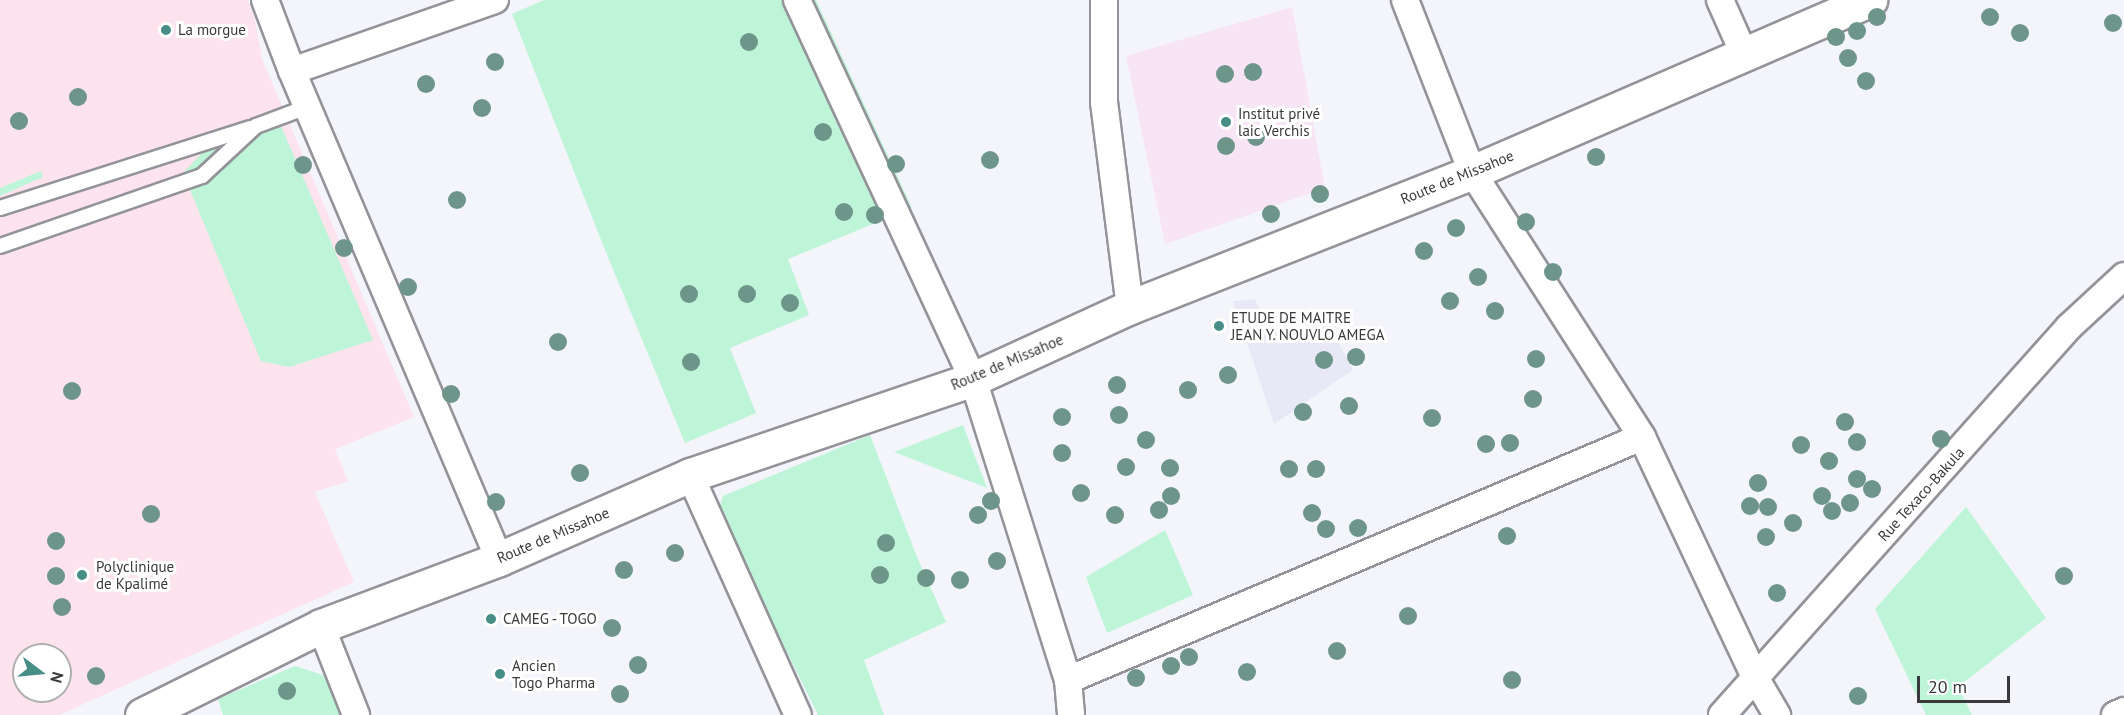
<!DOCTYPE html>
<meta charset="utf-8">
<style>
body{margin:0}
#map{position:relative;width:2124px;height:715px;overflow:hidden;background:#f4f4fb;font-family:"PT Sans",sans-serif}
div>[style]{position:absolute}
.built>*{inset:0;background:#e8e8f6}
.education>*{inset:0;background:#f7e4f5}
.medical>*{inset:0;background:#fce3ed}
.green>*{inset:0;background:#bef5d8}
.roads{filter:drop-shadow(2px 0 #939399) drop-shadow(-2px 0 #939399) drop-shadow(0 2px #939399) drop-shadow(0 -2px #939399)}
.lane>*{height:14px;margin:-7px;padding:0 7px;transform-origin:7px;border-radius:7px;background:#fff}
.street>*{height:26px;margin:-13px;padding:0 13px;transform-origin:13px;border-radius:13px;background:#fff}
.secondary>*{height:33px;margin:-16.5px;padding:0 16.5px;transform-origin:16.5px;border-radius:16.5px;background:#fff}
.trees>*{width:18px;height:18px;margin:-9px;border-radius:50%;background:#6e958a}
.dots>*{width:16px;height:16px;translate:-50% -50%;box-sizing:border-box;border:3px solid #fff;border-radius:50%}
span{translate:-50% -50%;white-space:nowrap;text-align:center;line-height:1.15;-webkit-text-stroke:6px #fff;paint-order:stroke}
.poi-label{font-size:15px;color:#39393b}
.left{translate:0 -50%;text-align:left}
.street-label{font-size:15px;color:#39393b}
.north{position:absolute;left:12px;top:643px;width:60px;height:60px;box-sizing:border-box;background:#fff;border:2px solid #b0b0b1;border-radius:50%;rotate:106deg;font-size:16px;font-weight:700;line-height:24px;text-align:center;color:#39393b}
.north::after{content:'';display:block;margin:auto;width:21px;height:27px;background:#478e87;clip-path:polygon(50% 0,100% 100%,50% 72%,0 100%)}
.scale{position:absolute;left:1917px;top:676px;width:93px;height:27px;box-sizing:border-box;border:3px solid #39393b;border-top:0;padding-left:8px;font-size:18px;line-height:21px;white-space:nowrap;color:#39393b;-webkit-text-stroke:4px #fff;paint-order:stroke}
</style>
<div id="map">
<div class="built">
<div style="clip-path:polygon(1255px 299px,1263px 322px,1290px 314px,1296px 322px,1325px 317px,1353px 370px,1274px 424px,1233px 301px)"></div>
</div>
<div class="education">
<div style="clip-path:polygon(1292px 7px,1325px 188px,1165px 244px,1126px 56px)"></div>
</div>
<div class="medical">
<div style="clip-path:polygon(evenodd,0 0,248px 0,255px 20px,262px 59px,414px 417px,335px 449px,348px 481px,315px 492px,354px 582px,59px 715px,0 715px,0 0,24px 655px,60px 655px,60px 691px,24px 691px,24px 655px)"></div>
</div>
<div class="green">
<div style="clip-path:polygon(544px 0,816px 0,912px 208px,788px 259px,809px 315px,730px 348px,756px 413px,685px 443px,605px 250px,512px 14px)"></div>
<div style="clip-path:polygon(275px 112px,373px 340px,289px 367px,261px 361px,183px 173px,222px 132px)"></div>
<div style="clip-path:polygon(41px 171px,43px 177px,0 196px,0 188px)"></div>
<div style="clip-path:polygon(963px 425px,987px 488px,894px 452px)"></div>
<div style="clip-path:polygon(870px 435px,917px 557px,946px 622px,864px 660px,884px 715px,818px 715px,718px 512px,723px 496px)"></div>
<div style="clip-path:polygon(1966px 507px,2046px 618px,1958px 687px,1972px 715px,1926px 715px,1875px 609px)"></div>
<div style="clip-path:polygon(1165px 530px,1193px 595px,1107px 633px,1086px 577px)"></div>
<div style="clip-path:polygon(295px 666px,335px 679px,348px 715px,223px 715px,218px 699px)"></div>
</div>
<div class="roads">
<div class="lane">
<div style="left:0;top:208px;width:263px;rotate:-17.7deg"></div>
<div style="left:0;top:246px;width:214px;rotate:-19.1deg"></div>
<div style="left:202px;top:176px;width:74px;rotate:-42.8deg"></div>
<div style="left:256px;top:126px;width:54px;rotate:-20.4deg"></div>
</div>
<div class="street">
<div style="left:265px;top:0;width:76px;rotate:69.2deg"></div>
<div style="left:292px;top:71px;width:530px;rotate:67.01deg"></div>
<div style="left:797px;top:0;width:418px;rotate:65.1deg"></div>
<div style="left:973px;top:379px;width:316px;rotate:72.5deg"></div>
<div style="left:1068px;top:680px;width:35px;rotate:85deg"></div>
<div style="left:1104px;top:0;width:102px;rotate:90deg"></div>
<div style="left:1104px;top:102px;width:207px;rotate:82.8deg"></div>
<div style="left:1405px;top:0;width:185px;rotate:68.7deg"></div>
<div style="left:1472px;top:172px;width:315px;rotate:57.3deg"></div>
<div style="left:1642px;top:437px;width:268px;rotate:64.8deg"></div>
<div style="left:1756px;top:679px;width:42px;rotate:59.7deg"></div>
<div style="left:1720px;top:0;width:59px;rotate:66deg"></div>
<div style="left:292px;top:71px;width:215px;rotate:-19.3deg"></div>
<div style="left:690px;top:475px;width:263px;rotate:65.8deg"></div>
<div style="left:321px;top:626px;width:96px;rotate:68.5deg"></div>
<div style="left:1068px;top:680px;width:623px;rotate:-22.95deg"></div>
<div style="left:1722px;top:715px;width:521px;rotate:-48.19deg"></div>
<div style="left:2069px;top:327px;width:75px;rotate:-42.8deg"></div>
<div style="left:2115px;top:715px;width:10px;rotate:-24deg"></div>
</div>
<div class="secondary">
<div style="left:142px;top:715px;width:200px;rotate:-26.4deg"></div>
<div style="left:321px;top:626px;width:190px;rotate:-20.6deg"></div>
<div style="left:499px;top:559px;width:209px;rotate:-23.7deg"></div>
<div style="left:690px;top:475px;width:299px;rotate:-18.7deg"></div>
<div style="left:973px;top:379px;width:173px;rotate:-24.6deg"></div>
<div style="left:1130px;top:307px;width:368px;rotate:-21.5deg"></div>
<div style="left:1472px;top:172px;width:434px;rotate:-23.4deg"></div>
</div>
</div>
<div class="trees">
<div style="left:1877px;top:17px"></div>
<div style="left:1990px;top:17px"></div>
<div style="left:2113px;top:23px"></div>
<div style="left:1857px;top:31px"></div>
<div style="left:2020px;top:33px"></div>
<div style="left:1836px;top:37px"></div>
<div style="left:749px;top:42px"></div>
<div style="left:1848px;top:58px"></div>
<div style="left:495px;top:62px"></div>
<div style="left:1253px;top:72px"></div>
<div style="left:1225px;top:74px"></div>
<div style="left:1866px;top:81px"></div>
<div style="left:426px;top:84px"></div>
<div style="left:78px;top:97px"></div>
<div style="left:482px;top:108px"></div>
<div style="left:19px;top:121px"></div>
<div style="left:823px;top:132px"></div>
<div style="left:1256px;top:137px"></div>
<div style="left:1226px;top:146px"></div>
<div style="left:1596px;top:157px"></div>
<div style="left:990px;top:160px"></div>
<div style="left:896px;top:164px"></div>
<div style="left:303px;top:165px"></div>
<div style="left:1320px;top:194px"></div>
<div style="left:457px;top:200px"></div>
<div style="left:844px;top:212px"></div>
<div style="left:1271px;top:214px"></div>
<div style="left:875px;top:215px"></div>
<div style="left:1526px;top:222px"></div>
<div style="left:1456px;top:228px"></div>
<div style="left:344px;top:248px"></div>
<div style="left:1424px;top:251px"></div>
<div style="left:1553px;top:272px"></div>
<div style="left:1478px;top:277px"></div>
<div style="left:408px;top:287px"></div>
<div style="left:689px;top:294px"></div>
<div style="left:747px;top:294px"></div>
<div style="left:1450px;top:301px"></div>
<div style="left:790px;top:303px"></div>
<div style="left:1495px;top:311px"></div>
<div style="left:558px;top:342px"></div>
<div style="left:1356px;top:357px"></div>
<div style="left:1536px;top:359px"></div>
<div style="left:1324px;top:360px"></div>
<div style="left:691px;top:362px"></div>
<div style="left:1228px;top:375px"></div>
<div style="left:1117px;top:385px"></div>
<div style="left:1188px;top:390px"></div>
<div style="left:72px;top:391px"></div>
<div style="left:451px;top:394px"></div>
<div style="left:1533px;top:399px"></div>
<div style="left:1349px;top:406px"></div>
<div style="left:1303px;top:412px"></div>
<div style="left:1119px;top:415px"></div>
<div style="left:1062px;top:417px"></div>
<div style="left:1432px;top:418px"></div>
<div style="left:1845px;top:422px"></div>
<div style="left:1941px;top:439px"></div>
<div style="left:1146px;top:440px"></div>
<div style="left:1857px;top:442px"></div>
<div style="left:1510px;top:443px"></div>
<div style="left:1486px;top:444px"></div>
<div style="left:1801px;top:445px"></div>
<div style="left:1062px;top:453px"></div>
<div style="left:1829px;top:461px"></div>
<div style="left:1126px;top:467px"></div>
<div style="left:1170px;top:468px"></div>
<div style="left:1289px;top:469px"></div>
<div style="left:1316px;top:469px"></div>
<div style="left:580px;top:473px"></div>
<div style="left:1857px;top:479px"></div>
<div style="left:1758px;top:483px"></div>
<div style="left:1872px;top:489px"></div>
<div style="left:1081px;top:493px"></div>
<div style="left:1171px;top:496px"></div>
<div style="left:1822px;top:496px"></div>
<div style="left:991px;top:501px"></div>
<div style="left:496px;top:502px"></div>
<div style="left:1850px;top:503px"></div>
<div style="left:1750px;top:506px"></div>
<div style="left:1768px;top:507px"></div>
<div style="left:1159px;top:510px"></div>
<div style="left:1832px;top:511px"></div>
<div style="left:1312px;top:513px"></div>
<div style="left:151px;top:514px"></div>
<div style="left:978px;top:515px"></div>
<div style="left:1115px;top:515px"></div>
<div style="left:1793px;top:523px"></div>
<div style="left:1358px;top:528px"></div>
<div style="left:1326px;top:529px"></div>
<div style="left:1507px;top:536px"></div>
<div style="left:1766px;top:537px"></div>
<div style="left:56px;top:541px"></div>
<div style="left:886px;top:543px"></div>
<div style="left:675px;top:553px"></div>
<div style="left:997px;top:561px"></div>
<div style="left:624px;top:570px"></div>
<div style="left:880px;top:575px"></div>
<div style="left:56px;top:576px"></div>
<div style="left:2064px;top:576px"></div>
<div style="left:926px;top:578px"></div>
<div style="left:960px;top:580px"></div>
<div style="left:1777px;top:593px"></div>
<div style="left:62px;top:607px"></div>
<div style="left:1408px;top:616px"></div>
<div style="left:612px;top:628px"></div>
<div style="left:1337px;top:651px"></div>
<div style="left:1189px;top:657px"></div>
<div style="left:638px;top:665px"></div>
<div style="left:1171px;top:666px"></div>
<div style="left:1247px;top:672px"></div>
<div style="left:96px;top:676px"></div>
<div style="left:1136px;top:678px"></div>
<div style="left:1512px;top:680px"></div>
<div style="left:287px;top:691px"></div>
<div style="left:620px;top:694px"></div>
<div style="left:1858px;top:696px"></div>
</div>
<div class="dots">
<div style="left:166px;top:30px;background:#478e87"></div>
<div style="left:1226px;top:122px;background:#478e87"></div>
<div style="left:1219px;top:326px;background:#478e87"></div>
<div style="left:82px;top:575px;background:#478e87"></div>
<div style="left:491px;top:619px;background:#478e87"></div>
<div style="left:500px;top:674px;background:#478e87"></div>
</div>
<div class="poi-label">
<span class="left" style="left:178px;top:30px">La morgue</span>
<span class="left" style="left:1238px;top:122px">Institut privé<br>laic Verchis</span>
<span class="left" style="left:1231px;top:326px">ETUDE DE MAITRE<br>JEAN Y. NOUVLO AMEGA</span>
<span class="left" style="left:96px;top:575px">Polyclinique<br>de Kpalimé</span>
<span class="left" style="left:503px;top:619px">CAMEG - TOGO</span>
<span class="left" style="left:512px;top:674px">Ancien<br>Togo Pharma</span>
</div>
<div class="street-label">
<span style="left:1457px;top:177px;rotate:-22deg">Route de Missahoe</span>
<span style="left:1007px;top:362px;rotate:-23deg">Route de Missahoe</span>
<span style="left:1921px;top:494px;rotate:-48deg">Rue Texaco-Bakula</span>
<span style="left:553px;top:535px;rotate:-23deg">Route de Missahoe</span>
</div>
<div class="north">N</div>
<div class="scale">20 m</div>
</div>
